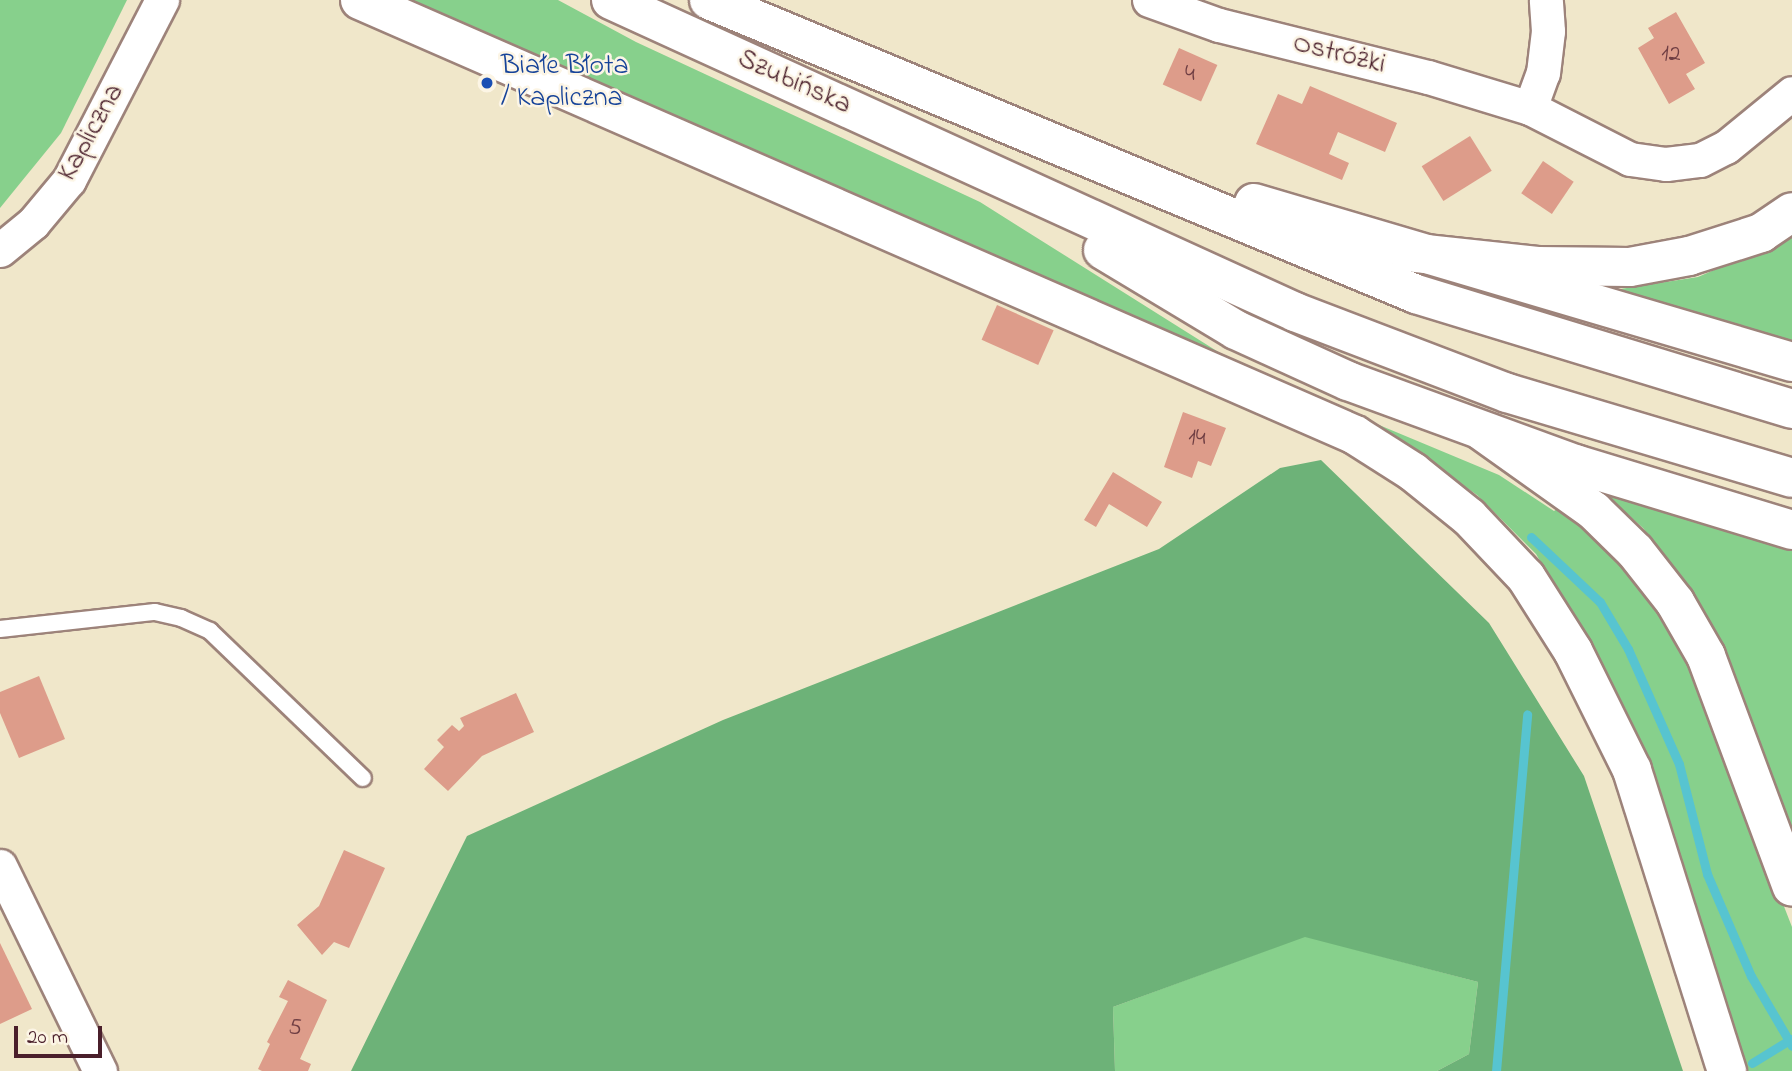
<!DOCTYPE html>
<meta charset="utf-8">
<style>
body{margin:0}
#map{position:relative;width:1792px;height:1071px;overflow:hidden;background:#f0e7ca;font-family:"Indie Flower",sans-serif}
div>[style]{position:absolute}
.green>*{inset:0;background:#87d08c}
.forest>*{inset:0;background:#6db278}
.stream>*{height:9px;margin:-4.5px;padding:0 4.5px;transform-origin:4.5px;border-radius:4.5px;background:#57c4d0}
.building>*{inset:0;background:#dd9c8a;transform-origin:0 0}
.roads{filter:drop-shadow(2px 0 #9d837a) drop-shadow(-2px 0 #9d837a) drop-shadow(0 2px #9d837a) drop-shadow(0 -2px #9d837a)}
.lane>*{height:16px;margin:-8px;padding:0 8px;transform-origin:8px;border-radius:8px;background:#fff}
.street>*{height:33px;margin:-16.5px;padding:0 16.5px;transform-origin:16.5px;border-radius:16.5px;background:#fff}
.secondary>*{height:38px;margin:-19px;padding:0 19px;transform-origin:19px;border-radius:19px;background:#fff}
.highway>*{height:38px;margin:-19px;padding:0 19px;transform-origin:19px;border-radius:19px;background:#fff}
.dots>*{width:19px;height:19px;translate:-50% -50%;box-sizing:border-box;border:4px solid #fcf5e5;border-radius:50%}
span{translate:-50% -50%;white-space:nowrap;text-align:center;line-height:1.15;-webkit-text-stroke:5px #fcf5e5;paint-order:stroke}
.number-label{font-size:24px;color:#6f3e43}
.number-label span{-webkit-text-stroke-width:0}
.street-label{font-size:28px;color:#4a1f2b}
.transit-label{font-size:28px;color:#164399}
.left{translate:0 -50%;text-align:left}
.scale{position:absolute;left:14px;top:1026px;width:88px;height:32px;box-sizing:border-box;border:4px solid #4a1f2b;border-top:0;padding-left:9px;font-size:21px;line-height:24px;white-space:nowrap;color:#4a1f2b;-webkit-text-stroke:5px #fcf5e5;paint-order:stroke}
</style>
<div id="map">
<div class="green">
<div style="clip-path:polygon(0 0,127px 0,61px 133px,0 208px)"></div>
<div style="clip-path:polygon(401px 0,558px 0,636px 42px,980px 202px,1247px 370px,1499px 475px,1554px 511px,1560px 507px,1635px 578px,1662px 615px,1689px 663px,1792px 927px,1792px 1071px,1743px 1071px,1626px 710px,1536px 554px,1477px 495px,1413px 450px,714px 132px)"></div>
<div style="clip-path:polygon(1792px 236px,1792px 343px,1601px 292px,1698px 277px)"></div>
<div style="clip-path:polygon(1587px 478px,1792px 548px,1792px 845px,1712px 628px,1685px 581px,1643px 528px)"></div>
<div style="clip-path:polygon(1305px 936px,1478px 982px,1469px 1054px,1437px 1071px,1115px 1071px,1113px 1007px)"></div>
</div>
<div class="forest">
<div style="clip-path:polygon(1321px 460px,1489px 623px,1584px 776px,1683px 1071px,1437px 1071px,1469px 1054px,1478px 982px,1305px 937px,1113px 1007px,1115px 1071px,351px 1071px,467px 836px,723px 720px,1159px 549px,1280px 468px)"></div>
</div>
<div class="stream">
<div style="left:1531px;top:537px;width:95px;rotate:43.3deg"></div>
<div style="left:1600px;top:602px;width:55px;rotate:59.2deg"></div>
<div style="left:1628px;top:649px;width:126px;rotate:66.1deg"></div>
<div style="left:1679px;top:764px;width:114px;rotate:75.7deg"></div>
<div style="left:1707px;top:874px;width:111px;rotate:66.7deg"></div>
<div style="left:1751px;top:976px;width:81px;rotate:59.6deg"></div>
<div style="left:1752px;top:1063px;width:46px;rotate:-31.6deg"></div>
<div style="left:1496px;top:1071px;width:358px;rotate:-85deg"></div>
</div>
<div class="building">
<div style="clip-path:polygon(1676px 12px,1705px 63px,1686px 74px,1695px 89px,1669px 104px,1638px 48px,1654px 38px,1648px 28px)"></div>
<div style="left:1179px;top:48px;width:42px;height:40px;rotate:24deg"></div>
<div style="clip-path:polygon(1310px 86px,1397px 123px,1385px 152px,1338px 132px,1329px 154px,1349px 163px,1342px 180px,1256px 144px,1278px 94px,1302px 104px)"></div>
<div style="left:1470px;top:136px;width:41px;height:57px;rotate:58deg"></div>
<div style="left:1543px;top:161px;width:37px;height:39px;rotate:34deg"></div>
<div style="left:997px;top:305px;width:62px;height:38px;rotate:24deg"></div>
<div style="clip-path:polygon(1183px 412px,1226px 428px,1211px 466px,1198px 461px,1192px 478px,1164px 467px)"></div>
<div style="clip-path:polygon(1113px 472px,1162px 502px,1147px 527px,1109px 504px,1096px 527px,1084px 520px)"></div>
<div style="clip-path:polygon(39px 676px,65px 739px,19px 758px,0 713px,0 692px)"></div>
<div style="clip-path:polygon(516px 693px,534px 732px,482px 756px,448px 791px,424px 769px,444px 747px,437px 740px,452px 725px,459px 731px,464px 726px,460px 718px)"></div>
<div style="clip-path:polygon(344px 850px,385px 868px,349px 948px,334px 942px,322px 955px,297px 925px,319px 906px)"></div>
<div style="clip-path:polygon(0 943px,32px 1009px,0 1024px)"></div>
<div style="clip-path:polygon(288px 980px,327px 1000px,300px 1059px,311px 1064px,308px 1071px,262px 1071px,258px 1069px,270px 1044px,267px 1042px,288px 1001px,279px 997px)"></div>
</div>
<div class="roads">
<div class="lane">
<div style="left:0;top:629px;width:156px;rotate:-6.3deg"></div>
<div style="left:155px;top:612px;width:27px;rotate:13deg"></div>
<div style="left:181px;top:618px;width:32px;rotate:24deg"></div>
<div style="left:210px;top:631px;width:212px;rotate:43.9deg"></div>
</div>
<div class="street">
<div style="left:1149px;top:0;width:74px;rotate:19.7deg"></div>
<div style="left:1219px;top:25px;width:215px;rotate:14deg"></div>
<div style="left:1428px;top:77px;width:107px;rotate:16.9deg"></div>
<div style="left:1530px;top:108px;width:37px;rotate:-70deg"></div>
<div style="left:1543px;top:73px;width:42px;rotate:-83.2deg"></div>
<div style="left:1548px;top:31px;width:31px;rotate:-94deg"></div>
<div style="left:1530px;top:108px;width:112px;rotate:27deg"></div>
<div style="left:1630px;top:159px;width:36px;rotate:8deg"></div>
<div style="left:1666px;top:164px;width:34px;rotate:-7deg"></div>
<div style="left:1700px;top:160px;width:29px;rotate:-27deg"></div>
<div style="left:1726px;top:147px;width:85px;rotate:-39.3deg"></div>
<div style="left:0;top:250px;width:43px;rotate:-39.3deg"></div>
<div style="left:33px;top:223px;width:56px;rotate:-50.1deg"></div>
<div style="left:69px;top:180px;width:203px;rotate:-62.7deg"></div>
<div style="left:0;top:866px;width:228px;rotate:64deg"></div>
</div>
<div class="secondary">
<div style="left:360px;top:0;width:1086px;rotate:23.61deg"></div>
<div style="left:1355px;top:435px;width:69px;rotate:32.5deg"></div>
<div style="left:1413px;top:472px;width:72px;rotate:38.8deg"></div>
<div style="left:1469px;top:517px;width:83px;rotate:46.5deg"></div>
<div style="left:1526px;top:577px;width:88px;rotate:57.6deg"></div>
<div style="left:1573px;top:651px;width:133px;rotate:63.6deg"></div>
<div style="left:1632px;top:770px;width:316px;rotate:72.5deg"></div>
<div style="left:611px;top:0;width:752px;rotate:24.52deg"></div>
<div style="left:1295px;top:312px;width:227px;rotate:20.9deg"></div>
<div style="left:1507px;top:393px;width:297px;rotate:16.6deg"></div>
<div style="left:709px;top:0;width:766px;rotate:22.58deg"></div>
<div style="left:1416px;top:294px;width:393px;rotate:17deg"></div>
<div style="left:1254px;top:203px;width:561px;rotate:16.46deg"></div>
<div style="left:1103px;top:250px;width:155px;rotate:31deg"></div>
<div style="left:1236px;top:330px;width:123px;rotate:24.5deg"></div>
<div style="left:1348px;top:381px;width:242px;rotate:20.1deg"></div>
<div style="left:1575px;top:464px;width:227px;rotate:16.9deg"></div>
</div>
<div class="highway">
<div style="left:1407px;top:252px;width:131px;rotate:6.1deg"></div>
<div style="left:1537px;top:266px;width:93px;rotate:0.6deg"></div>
<div style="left:1630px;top:267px;width:60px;rotate:-10.6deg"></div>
<div style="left:1689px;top:256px;width:76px;rotate:-17.7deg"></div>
<div style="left:1761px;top:233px;width:37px;rotate:-34deg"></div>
<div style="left:1482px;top:431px;width:138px;rotate:35.5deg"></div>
<div style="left:1594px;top:511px;width:57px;rotate:44.3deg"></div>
<div style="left:1635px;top:551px;width:65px;rotate:51.9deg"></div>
<div style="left:1675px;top:602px;width:62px;rotate:60.1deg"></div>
<div style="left:1706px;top:656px;width:246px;rotate:69.6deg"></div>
</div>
</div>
<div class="dots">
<div style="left:487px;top:83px;background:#1a4fb4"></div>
</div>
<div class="number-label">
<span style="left:1671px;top:55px">12</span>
<span style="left:1190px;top:75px">4</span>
<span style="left:1197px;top:439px">14</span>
<span style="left:295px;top:1029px">5</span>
</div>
<div class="street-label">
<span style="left:1339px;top:55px;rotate:14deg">Ostróżki</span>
<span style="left:794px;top:83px;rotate:24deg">Szubińska</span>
<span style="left:92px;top:133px;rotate:-61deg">Kapliczna</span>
</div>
<div class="transit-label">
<span class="left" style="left:501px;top:83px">Białe Błota<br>/ Kapliczna</span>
</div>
<div class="scale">20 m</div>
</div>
